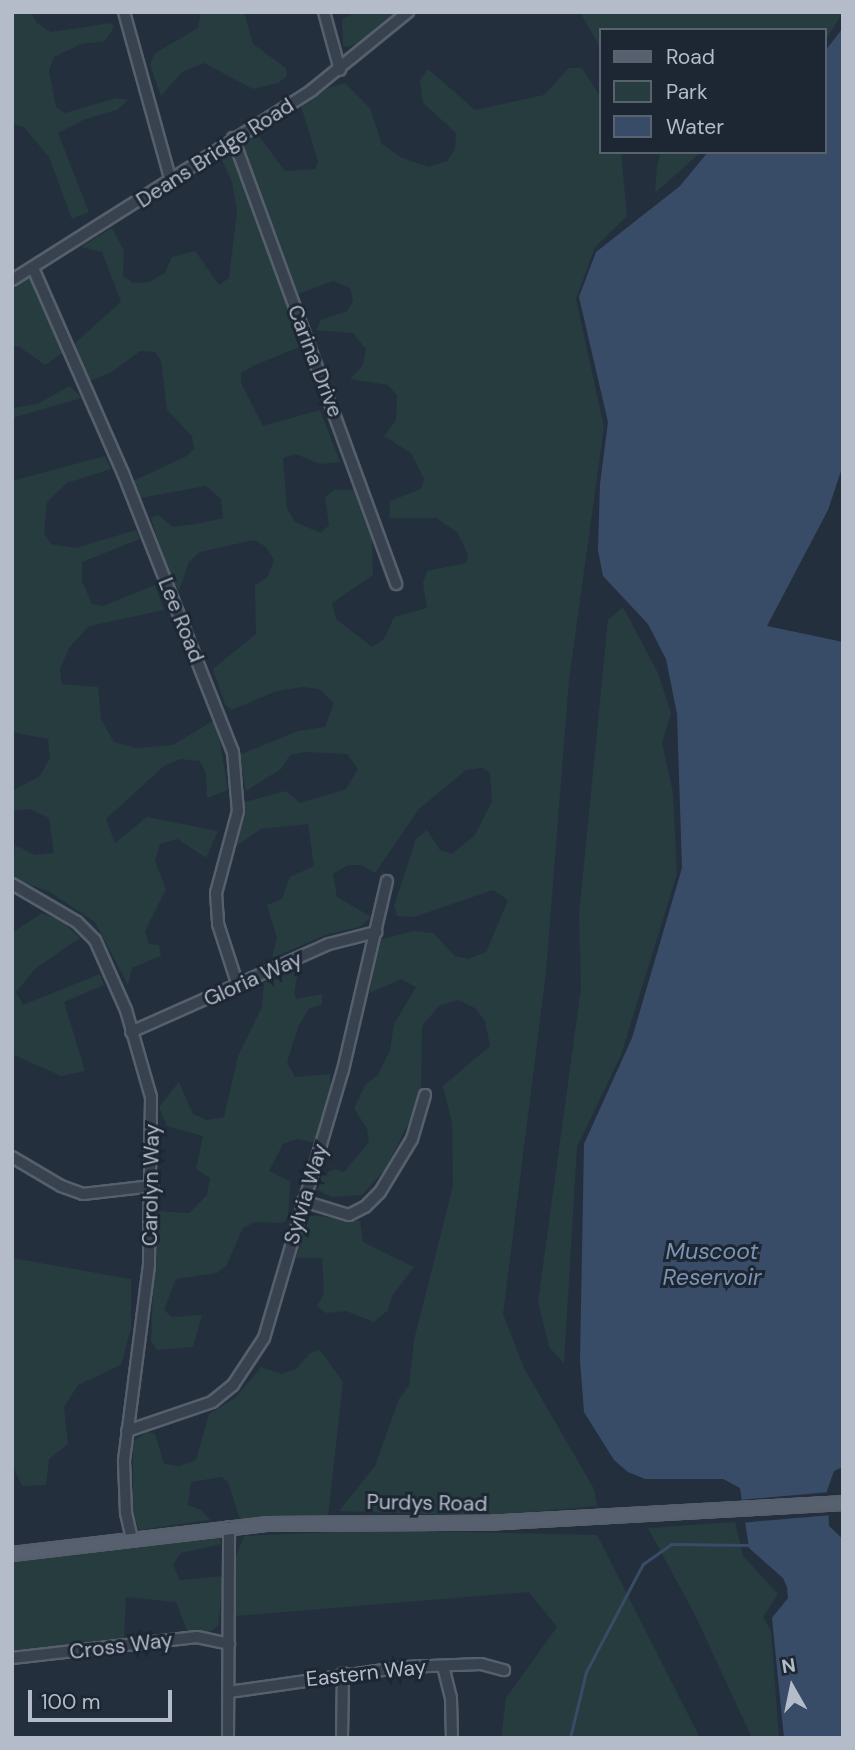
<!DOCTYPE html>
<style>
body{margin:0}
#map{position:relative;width:855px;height:1750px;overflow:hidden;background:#242f3e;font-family:"DM Sans",sans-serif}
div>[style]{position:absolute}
.green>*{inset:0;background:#263c3f}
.water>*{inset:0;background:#394c67}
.pier>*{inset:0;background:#242f3e;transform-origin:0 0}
.stream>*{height:2.5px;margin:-1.25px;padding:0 1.25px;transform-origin:1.25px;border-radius:1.25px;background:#394c67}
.roads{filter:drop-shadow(2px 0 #565f6c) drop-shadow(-2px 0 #565f6c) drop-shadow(0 2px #565f6c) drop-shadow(0 -2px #565f6c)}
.minor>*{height:10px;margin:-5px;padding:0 5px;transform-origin:5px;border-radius:5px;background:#38414e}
.major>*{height:12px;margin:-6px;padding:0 6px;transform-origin:6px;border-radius:6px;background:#56606e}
span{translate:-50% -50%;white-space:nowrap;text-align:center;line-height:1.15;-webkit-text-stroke:6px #1d2633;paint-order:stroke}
.street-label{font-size:21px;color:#b4bcc9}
.water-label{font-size:23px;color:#7c92b1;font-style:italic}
.frame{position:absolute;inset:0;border:14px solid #b4bcc9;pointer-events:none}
.legend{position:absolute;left:599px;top:28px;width:228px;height:126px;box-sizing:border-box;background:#1d2633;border:2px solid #59626f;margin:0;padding:9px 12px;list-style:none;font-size:21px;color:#b4bcc9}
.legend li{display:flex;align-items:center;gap:14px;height:35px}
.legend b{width:35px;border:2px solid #59626f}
.north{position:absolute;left:757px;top:1652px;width:70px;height:70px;-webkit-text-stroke:5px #1d2633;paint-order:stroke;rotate:351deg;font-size:19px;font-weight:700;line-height:28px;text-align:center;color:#b4bcc9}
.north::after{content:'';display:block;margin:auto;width:24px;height:32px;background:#b4bcc9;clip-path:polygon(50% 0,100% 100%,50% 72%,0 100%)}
.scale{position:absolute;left:28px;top:1690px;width:144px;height:32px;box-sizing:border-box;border:4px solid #b4bcc9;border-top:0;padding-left:9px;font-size:21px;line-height:24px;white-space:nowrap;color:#b4bcc9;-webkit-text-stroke:5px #1d2633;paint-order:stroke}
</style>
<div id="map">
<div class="green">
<div style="clip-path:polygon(12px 12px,31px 12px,37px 23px,51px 32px,111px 23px,114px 27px,105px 41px,81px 44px,54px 57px,49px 71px,56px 107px,65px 113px,116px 98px,128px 100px,117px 110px,85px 119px,58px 133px,89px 212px,72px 219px,49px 157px,24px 127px,12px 124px)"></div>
<div style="clip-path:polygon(201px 12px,244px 12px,253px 44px,286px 68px,287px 76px,278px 83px,253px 89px,204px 63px,182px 72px,161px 96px,150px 65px,154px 54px,198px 28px)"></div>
<div style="clip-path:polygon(356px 12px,396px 12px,360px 44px,343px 47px,342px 19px)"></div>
<div style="clip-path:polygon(580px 12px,843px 12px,825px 41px,825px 30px,601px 30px,601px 49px)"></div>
<div style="clip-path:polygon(569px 68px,582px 68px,601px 98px,601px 152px,621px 152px,627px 216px,595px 247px,576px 299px,604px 427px,569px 680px,546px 972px,503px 1314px,524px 1368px,594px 1489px,597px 1506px,484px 1516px,339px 1511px,375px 1466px,399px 1399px,409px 1385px,414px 1340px,453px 1186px,452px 1123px,443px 1086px,490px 1046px,485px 1021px,475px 1008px,458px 1000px,439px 1006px,422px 1026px,421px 1098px,386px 1168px,362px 1195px,332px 1197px,318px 1190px,322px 1175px,334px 1169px,344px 1172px,369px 1142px,367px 1128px,354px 1109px,365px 1085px,378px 1075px,390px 1050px,394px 1024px,416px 987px,401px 979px,370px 993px,378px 940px,414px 931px,433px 933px,455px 956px,468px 959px,486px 952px,508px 900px,493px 890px,414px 917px,397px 916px,394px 906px,416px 839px,427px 830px,440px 850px,452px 854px,475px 835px,492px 801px,490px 773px,482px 768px,466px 770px,419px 809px,375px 873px,362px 865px,348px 865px,333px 874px,337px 897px,371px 917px,360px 927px,328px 934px,272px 958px,277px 938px,267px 905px,282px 899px,290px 877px,314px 866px,308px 824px,261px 829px,236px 846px,245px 802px,286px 791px,300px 803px,346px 789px,358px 769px,347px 754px,305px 752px,290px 755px,281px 769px,246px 791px,239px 755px,298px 731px,325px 727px,334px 703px,319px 689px,302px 687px,277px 691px,231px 710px,225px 704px,213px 669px,256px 634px,255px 586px,268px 576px,274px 560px,266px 547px,254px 540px,200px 552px,189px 562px,179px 591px,168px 574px,151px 518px,158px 515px,173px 527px,202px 523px,223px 518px,221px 499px,206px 486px,140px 498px,133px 481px,187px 456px,194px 449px,192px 436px,167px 410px,161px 361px,155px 352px,140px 351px,112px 372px,88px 382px,75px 343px,121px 302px,102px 252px,81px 247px,112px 228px,124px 251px,123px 276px,133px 283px,149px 282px,165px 273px,172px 257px,195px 251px,219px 285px,229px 278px,237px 211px,232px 182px,221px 158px,235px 154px,302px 346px,253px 366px,241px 373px,241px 383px,263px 426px,320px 410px,340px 462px,320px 464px,296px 454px,283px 458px,287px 508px,295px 522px,321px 533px,329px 525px,325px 497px,334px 490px,357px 490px,372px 539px,373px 575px,332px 603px,336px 619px,372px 647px,384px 639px,394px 617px,427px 608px,423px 583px,427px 571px,466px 563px,468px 555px,457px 532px,436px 518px,389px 518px,390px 501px,421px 489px,424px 479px,411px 453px,384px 436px,396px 420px,397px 396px,388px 385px,350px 379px,363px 365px,366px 349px,353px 333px,316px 330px,321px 320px,347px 311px,353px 301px,350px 288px,333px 281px,298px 294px,243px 143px,258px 135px,285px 171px,315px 169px,318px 161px,301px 106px,322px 90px,345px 83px,370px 108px,382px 144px,402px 158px,429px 167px,447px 161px,455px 149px,456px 133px,423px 103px,420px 80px,428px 69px,475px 110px,544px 95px)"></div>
<div style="clip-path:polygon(661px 152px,701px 152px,655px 193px,657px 166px)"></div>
<div style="clip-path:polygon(32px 275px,64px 352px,45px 365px,18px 346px,12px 347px,12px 288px)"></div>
<div style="clip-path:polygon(70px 386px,82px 398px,12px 418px,12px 408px,37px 404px)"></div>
<div style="clip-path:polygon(105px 456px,111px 469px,67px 483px,47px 502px,44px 533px,51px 544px,76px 548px,136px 530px,140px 539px,82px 562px,82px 581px,92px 604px,103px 606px,155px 585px,164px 610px,89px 626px,69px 648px,60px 669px,62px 684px,98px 687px,101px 719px,114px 742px,136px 748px,173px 745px,216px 719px,228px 790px,207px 798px,206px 774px,200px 761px,180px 759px,164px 766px,106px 819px,115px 843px,147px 817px,218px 831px,206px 858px,178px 839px,160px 844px,155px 861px,166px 889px,145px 931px,149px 944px,159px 945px,161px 956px,132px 968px,128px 985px,95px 922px,50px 892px,12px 878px,15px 845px,35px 855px,54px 853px,49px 818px,30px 809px,12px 811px,12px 791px,40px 776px,50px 758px,48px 739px,12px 732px,12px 481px)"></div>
<div style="clip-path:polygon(623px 607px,658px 673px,671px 713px,662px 743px,673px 793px,677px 874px,621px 1055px,577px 1147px,564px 1363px,549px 1347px,538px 1302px,581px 988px,579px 914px,608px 620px)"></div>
<div style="clip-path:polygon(42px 913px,62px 921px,80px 938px,36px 968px,16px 992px,23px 1005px,100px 974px,104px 985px,64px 1002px,85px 1071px,61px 1076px,12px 1054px,12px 933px)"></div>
<div style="clip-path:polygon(299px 964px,294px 995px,297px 999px,322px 994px,322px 1004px,309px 1009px,299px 1025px,287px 1062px,295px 1077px,330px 1074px,331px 1093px,315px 1143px,297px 1139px,283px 1144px,269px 1171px,290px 1181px,288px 1218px,283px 1223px,255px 1222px,243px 1228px,226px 1266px,217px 1273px,176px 1279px,164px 1310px,172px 1317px,202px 1315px,193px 1347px,157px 1350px,151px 1341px,156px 1211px,189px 1213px,207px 1195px,210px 1178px,196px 1169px,203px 1136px,167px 1126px,159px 1107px,179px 1082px,193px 1114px,207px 1120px,224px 1117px,238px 1056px,262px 1007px,264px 983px)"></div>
<div style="clip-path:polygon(309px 1215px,360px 1221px,363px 1242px,414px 1267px,392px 1296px,388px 1310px,374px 1322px,346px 1311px,326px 1313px,317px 1306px,324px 1293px,322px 1258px,296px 1258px)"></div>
<div style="clip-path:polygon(12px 1258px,131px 1279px,131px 1328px,121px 1365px,78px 1385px,64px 1407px,68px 1444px,49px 1459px,46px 1485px,22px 1486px,12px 1464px)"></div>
<div style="clip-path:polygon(320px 1350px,343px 1382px,328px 1516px,241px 1522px,228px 1482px,222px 1477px,191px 1482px,188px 1505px,201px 1510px,210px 1520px,139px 1530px,133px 1513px,133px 1441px,147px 1432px,155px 1434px,164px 1464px,180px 1466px,196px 1460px,209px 1414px,235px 1398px,261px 1367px,281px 1374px,296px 1369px,310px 1353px)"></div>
<div style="clip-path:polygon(735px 1522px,743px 1556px,778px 1594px,763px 1617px,771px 1631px,779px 1738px,752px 1738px,695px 1615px,648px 1528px)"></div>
<div style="clip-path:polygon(382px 1530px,597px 1535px,700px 1738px,501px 1738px,506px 1698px,557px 1627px,529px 1592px,235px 1616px,235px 1559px,244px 1536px)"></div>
<div style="clip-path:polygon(220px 1536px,221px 1544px,181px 1553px,173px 1565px,180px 1580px,224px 1576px,218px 1626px,208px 1633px,188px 1633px,176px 1602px,126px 1597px,124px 1641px,12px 1653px,12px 1562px)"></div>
</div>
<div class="water">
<div style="clip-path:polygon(843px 28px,843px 465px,828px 510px,767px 626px,843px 642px,843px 1467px,834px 1471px,827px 1491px,829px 1526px,843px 1539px,843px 1738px,784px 1738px,772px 1618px,788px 1598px,787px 1587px,783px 1578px,749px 1548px,740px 1488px,723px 1479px,645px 1479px,628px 1472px,614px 1460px,584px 1412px,580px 1360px,584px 1144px,632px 1038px,682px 868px,677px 714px,666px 659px,648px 624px,603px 576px,598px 550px,600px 484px,608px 422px,579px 297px,596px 252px,680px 186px,708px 152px,825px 152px,825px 51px)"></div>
</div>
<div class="pier">
<div style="left:830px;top:1492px;width:23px;height:92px;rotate:85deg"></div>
</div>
<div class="stream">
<div style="left:570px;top:1738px;width:68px;rotate:-76.4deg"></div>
<div style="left:586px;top:1672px;width:122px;rotate:-62.2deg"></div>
<div style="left:643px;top:1564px;width:35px;rotate:-35deg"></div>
<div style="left:672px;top:1544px;width:76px;rotate:0.8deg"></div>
</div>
<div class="roads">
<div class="minor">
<div style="left:124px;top:12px;width:176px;rotate:74.5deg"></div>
<div style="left:324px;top:12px;width:60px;rotate:74.6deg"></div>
<div style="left:233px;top:138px;width:475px;rotate:69.9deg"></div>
<div style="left:33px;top:268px;width:224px;rotate:66.3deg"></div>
<div style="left:123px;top:473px;width:300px;rotate:68.5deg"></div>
<div style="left:233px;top:752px;width:59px;rotate:85.2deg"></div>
<div style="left:238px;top:811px;width:85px;rotate:105deg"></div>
<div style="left:216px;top:893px;width:31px;rotate:86deg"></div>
<div style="left:218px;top:924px;width:65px;rotate:72.1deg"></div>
<div style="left:12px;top:280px;width:355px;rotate:-32.3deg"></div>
<div style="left:312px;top:90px;width:124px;rotate:-39.1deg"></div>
<div style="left:12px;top:884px;width:75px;rotate:30.3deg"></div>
<div style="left:77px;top:922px;width:25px;rotate:45deg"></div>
<div style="left:95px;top:940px;width:77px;rotate:66.1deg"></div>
<div style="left:126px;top:1010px;width:91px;rotate:74deg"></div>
<div style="left:151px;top:1097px;width:168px;rotate:90.7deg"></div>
<div style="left:149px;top:1265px;width:198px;rotate:97.3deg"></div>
<div style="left:124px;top:1461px;width:52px;rotate:87.8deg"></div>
<div style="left:126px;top:1513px;width:27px;rotate:77deg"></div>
<div style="left:131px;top:1032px;width:217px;rotate:-24deg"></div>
<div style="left:329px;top:944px;width:49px;rotate:-14.3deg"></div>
<div style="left:12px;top:1157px;width:57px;rotate:30.6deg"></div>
<div style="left:61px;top:1186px;width:23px;rotate:20deg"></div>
<div style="left:83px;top:1194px;width:70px;rotate:-6.5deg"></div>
<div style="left:303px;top:1201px;width:48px;rotate:16.9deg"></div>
<div style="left:349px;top:1215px;width:18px;rotate:-27deg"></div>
<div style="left:365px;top:1207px;width:21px;rotate:-45deg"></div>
<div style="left:380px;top:1192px;width:62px;rotate:-58.9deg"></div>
<div style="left:412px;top:1139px;width:46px;rotate:-73.5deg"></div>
<div style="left:127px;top:1431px;width:90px;rotate:-18.8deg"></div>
<div style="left:212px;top:1402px;width:27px;rotate:-39deg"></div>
<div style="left:233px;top:1385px;width:56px;rotate:-56.6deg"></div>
<div style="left:264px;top:1338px;width:279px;rotate:-73.6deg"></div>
<div style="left:343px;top:1070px;width:194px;rotate:-76.9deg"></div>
<div style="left:12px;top:1658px;width:186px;rotate:-6.5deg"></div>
<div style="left:197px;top:1637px;width:33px;rotate:12deg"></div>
<div style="left:443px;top:1666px;width:33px;rotate:76deg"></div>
<div style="left:451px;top:1698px;width:40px;rotate:88.6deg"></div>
<div style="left:229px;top:1692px;width:178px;rotate:-8.1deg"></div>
<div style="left:405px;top:1667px;width:76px;rotate:-2.3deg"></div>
<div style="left:481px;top:1664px;width:24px;rotate:15deg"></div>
<div style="left:228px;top:1738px;width:211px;rotate:-89.7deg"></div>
<div style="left:342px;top:1738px;width:65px;rotate:-89.1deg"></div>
</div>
<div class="major">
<div style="left:12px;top:1554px;width:256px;rotate:-6.7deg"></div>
<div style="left:266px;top:1524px;width:221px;rotate:-0.3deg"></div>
<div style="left:487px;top:1523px;width:357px;rotate:-3.2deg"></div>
</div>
</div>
<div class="street-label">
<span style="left:215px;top:153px;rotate:-33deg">Deans Bridge Road</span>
<span style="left:315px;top:361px;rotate:69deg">Carina Drive</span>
<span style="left:181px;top:620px;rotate:68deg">Lee Road</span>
<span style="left:253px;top:979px;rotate:-24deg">Gloria Way</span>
<span style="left:151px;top:1185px;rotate:-89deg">Carolyn Way</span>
<span style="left:306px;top:1194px;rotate:-73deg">Sylvia Way</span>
<span style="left:427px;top:1503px;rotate:1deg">Purdys Road</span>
<span style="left:121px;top:1646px;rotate:-7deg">Cross Way</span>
<span style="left:366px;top:1673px;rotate:-6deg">Eastern Way</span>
</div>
<div class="water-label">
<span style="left:712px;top:1264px">Muscoot<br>Reservoir</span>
</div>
<div class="frame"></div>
<ul class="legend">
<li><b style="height:9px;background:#56606e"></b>Road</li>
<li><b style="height:19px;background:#263c3f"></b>Park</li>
<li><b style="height:19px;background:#394c67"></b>Water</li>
</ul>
<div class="north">N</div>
<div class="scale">100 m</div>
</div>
